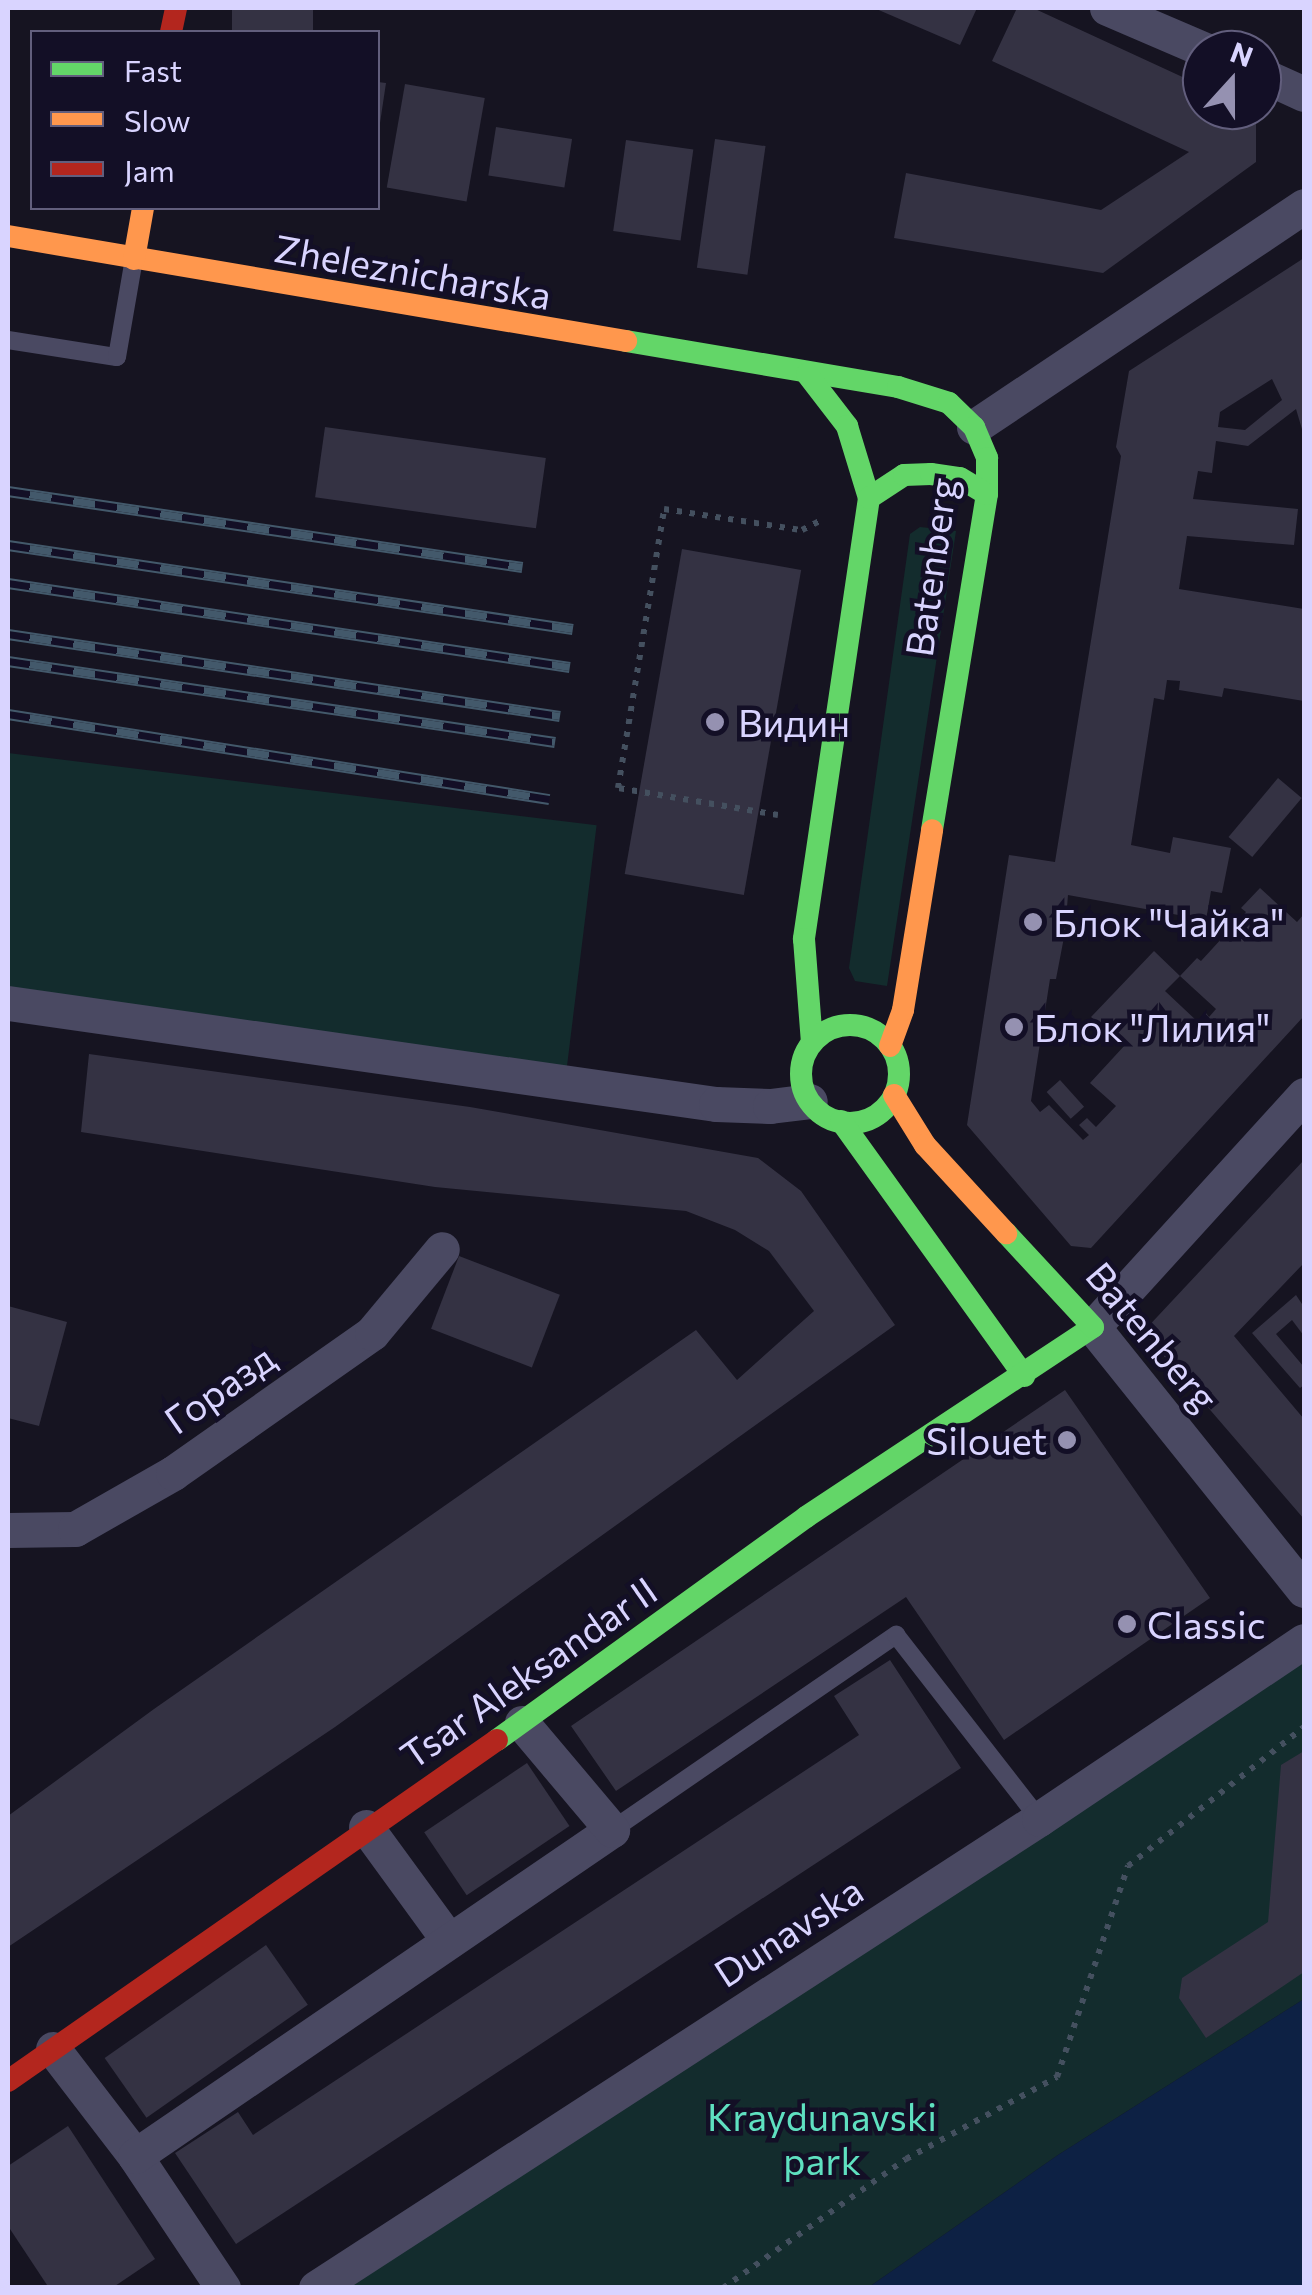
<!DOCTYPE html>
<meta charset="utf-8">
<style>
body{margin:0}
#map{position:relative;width:1312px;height:2295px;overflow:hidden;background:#161421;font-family:Commissioner,sans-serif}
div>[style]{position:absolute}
.green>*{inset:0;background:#132c2d;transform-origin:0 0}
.water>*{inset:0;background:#0d2144}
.building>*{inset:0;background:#343243;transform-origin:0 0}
.path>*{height:6px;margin-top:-3px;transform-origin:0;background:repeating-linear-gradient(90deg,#44505f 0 5px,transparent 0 13px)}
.lane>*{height:18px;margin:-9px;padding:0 9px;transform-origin:9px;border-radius:9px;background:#4a4962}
.street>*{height:35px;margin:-17.5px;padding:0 17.5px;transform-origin:17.5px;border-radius:17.5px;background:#4a4962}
.fast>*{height:22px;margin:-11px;padding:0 11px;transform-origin:11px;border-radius:11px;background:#63d668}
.fast>.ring{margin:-11px;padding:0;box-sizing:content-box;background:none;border:22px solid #63d668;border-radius:50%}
.slow>*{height:22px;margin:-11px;padding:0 11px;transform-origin:11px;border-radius:11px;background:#ff974d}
.jam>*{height:22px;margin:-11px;padding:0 11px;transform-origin:11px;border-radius:11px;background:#b3261e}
.rail>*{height:11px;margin-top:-5.5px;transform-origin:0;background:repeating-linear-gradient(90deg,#130f26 0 22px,#43596b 0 44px);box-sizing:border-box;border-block:2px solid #43596b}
.dots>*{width:28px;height:28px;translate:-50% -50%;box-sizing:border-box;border:5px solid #130f26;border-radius:50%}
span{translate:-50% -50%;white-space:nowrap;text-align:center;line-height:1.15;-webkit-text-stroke:9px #130f26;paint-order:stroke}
.street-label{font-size:38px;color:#d9d4ff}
.poi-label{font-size:38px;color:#d9d4ff}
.left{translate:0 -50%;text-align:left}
.right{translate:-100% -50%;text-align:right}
.park-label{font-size:38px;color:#5fe0c0}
.frame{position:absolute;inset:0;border:10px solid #d9d4ff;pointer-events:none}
.legend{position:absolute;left:30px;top:30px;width:350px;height:180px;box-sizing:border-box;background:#130f26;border:2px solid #625e7d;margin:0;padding:12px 18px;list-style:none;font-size:30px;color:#d9d4ff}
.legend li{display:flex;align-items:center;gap:20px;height:50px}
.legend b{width:50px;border:2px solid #625e7d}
.north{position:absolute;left:1182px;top:30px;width:100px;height:100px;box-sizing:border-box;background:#130f26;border:2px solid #625e7d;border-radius:50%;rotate:21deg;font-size:28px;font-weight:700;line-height:40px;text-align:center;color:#d9d4ff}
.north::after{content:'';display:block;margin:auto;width:35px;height:45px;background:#9591b1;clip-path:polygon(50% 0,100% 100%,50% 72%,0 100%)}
</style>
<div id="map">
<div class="green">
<div style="clip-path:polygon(920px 527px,956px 531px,887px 986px,855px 981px,849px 968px,910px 534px)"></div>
<div style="left:8px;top:753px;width:593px;height:250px;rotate:7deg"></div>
<div style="clip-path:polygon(1304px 1641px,1304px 1999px,1058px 2155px,869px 2287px,316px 2288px)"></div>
</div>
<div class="water">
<div style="clip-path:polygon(1304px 1999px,1304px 2287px,869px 2287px,1058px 2155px)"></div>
</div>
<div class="building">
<div style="left:232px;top:8px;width:81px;height:24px"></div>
<div style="clip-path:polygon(874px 8px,977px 8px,960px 45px)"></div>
<div style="clip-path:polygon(1017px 8px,1033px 8px,1202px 86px,1202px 110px,1256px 111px,1256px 162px,1103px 273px,894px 238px,906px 173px,1101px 210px,1189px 152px,992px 61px)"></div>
<div style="clip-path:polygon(378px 82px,386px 83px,380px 123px,378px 122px)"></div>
<div style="left:405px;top:84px;width:81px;height:105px;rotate:10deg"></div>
<div style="left:496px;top:127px;width:77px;height:49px;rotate:9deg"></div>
<div style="left:715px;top:139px;width:51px;height:130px;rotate:8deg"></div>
<div style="left:626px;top:140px;width:68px;height:92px;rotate:8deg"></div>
<div style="clip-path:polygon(evenodd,1304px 258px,1304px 436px,1296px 409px,1248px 446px,1216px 441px,1212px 473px,1198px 471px,1193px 499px,1298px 509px,1294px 545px,1187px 536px,1179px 589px,1304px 609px,1304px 701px,1224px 688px,1222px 697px,1179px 690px,1180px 681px,1167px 680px,1164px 700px,1154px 698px,1131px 845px,1170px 853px,1173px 837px,1231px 848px,1222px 893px,1211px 891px,1206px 920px,1068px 895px,1065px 932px,1056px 979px,1050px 979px,1031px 1101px,1040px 1112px,1049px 1105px,1083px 1140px,1089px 1135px,1079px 1125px,1087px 1118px,1096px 1127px,1116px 1106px,1090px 1083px,1125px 1045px,1091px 1017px,1154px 951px,1180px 976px,1197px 958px,1201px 961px,1246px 912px,1241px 908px,1260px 888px,1297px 922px,1304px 914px,1304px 1016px,1091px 1248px,1071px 1246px,967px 1125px,1009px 855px,1055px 862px,1121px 456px,1116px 447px,1129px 371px,1304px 258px,1272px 379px,1282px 400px,1245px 430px,1218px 427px,1220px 412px,1272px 379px,1304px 258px,1180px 976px,1216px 1009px,1209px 1017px,1206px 1013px,1198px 1022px,1165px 991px,1180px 976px)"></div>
<div style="left:325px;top:427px;width:223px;height:71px;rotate:8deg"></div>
<div style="left:682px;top:549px;width:121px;height:330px;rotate:10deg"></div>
<div style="left:1278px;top:778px;width:31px;height:77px;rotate:40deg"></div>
<div style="clip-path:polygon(89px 1054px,470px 1107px,758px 1158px,801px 1191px,895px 1325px,335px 1727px,8px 1947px,8px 1816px,154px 1709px,696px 1330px,737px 1380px,814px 1311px,769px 1251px,735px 1230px,686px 1211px,435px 1187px,81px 1132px)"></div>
<div style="left:1060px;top:1080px;width:36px;height:18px;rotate:48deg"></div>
<div style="clip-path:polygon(1304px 1160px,1304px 1263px,1234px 1336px,1304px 1419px,1304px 1519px,1143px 1332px)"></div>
<div style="left:459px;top:1256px;width:108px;height:78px;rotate:21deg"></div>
<div style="clip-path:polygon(1296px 1295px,1304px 1307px,1304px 1336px,1292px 1320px,1276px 1334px,1304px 1367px,1304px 1385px,1300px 1388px,1252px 1333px)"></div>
<div style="clip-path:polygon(8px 1306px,67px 1322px,39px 1426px,8px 1418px)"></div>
<div style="clip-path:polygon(1065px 1390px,1210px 1598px,1004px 1740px,906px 1597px,616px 1791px,571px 1726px)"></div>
<div style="clip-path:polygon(890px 1660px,961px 1768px,236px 2244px,175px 2153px,238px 2112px,253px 2135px,859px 1735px,834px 1696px)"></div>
<div style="clip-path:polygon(1304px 1751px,1304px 1972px,1206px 2038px,1179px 1998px,1182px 1978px,1268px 1922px,1281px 1765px)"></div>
<div style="left:527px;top:1763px;width:76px;height:124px;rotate:56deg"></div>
<div style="left:266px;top:1945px;width:73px;height:197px;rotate:55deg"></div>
<div style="clip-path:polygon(68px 2126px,155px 2259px,112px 2288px,49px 2288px,8px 2226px,8px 2166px)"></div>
</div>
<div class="path">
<div style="left:778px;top:815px;width:162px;rotate:-170.4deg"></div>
<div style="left:618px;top:788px;width:283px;rotate:-80.6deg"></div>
<div style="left:664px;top:509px;width:140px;rotate:8.7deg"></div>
<div style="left:802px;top:530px;width:22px;rotate:-27deg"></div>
<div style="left:723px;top:2288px;width:224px;rotate:-35.2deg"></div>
<div style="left:906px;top:2159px;width:172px;rotate:-28.5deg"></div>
<div style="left:1057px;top:2077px;width:223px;rotate:-71.4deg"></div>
<div style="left:1128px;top:1866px;width:224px;rotate:-38.3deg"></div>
</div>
<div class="lane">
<div style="left:8px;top:340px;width:110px;rotate:8.9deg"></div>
<div style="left:117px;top:357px;width:94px;rotate:-80.2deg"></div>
<div style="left:612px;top:1830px;width:345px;rotate:-34.5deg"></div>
<div style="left:896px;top:1635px;width:233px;rotate:52.1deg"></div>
</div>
<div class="street">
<div style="left:1107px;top:8px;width:107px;rotate:23.2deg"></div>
<div style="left:1262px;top:75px;width:46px;rotate:24.3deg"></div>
<div style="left:974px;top:427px;width:397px;rotate:-33.8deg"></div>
<div style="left:8px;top:1003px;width:715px;rotate:8.12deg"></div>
<div style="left:716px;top:1104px;width:54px;rotate:2.1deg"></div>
<div style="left:770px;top:1106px;width:40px;rotate:-7.1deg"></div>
<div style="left:1304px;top:1095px;width:314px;rotate:132.3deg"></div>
<div style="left:1093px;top:1327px;width:337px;rotate:51.3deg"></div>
<div style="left:8px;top:1530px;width:67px;rotate:-0.9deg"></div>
<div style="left:75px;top:1529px;width:113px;rotate:-29.7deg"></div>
<div style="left:173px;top:1473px;width:243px;rotate:-35.1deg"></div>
<div style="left:372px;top:1333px;width:109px;rotate:-50.2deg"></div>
<div style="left:366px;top:1827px;width:141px;rotate:53.9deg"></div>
<div style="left:53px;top:2049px;width:135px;rotate:52.5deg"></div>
<div style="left:135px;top:2156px;width:159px;rotate:56.3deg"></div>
<div style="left:135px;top:2156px;width:578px;rotate:-34.35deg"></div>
<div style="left:612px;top:1830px;width:140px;rotate:-130.1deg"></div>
<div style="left:316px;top:2288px;width:862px;rotate:-32.97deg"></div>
<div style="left:1039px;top:1819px;width:319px;rotate:-33.9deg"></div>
</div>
<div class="fast">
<div style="left:626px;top:341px;width:276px;rotate:9.6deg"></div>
<div style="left:898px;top:387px;width:53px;rotate:17.4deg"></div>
<div style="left:949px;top:403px;width:35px;rotate:44deg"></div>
<div style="left:974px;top:427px;width:34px;rotate:67deg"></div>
<div style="left:987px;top:458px;width:36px;rotate:90deg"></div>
<div style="left:987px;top:494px;width:340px;rotate:99.3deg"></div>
<div style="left:807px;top:374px;width:66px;rotate:52.4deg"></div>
<div style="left:847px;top:426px;width:75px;rotate:73deg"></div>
<div style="left:869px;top:498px;width:446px;rotate:98.4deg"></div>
<div style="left:804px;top:939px;width:104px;rotate:85.6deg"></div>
<div style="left:869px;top:498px;width:42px;rotate:-33.3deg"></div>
<div style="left:904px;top:475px;width:27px;rotate:-2deg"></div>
<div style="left:931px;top:474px;width:29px;rotate:8deg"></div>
<div style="left:960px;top:478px;width:31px;rotate:31deg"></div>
<div class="ring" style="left:801px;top:1025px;width:76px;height:76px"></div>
<div style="left:841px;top:1121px;width:314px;rotate:54.3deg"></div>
<div style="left:497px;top:1740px;width:381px;rotate:-35.8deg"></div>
<div style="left:806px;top:1517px;width:344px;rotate:-33.5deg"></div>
<div style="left:1093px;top:1327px;width:128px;rotate:-132.8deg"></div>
</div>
<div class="slow">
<div style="left:8px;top:236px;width:627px;rotate:9.64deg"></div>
<div style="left:134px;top:259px;width:52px;rotate:-80deg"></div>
<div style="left:890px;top:1046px;width:38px;rotate:-70deg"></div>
<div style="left:903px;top:1010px;width:182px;rotate:-80.8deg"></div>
<div style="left:894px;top:1095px;width:59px;rotate:58.2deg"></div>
<div style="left:925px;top:1145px;width:120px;rotate:47.4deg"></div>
</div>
<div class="jam">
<div style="left:171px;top:32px;width:25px;rotate:-78deg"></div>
<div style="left:8px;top:2081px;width:596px;rotate:-34.89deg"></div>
</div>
<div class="rail">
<div style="left:8px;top:491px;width:520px;rotate:8.41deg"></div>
<div style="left:8px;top:545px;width:571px;rotate:8.46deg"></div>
<div style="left:8px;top:583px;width:568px;rotate:8.5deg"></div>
<div style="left:8px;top:634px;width:558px;rotate:8.45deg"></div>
<div style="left:8px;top:661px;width:553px;rotate:8.42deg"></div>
<div style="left:8px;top:714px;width:548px;rotate:8.93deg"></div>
</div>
<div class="dots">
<div style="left:715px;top:722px;background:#9591b1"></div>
<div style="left:1033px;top:922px;background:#9591b1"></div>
<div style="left:1014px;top:1027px;background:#9591b1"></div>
<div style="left:1067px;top:1440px;background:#9591b1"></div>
<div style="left:1127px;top:1624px;background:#9591b1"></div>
</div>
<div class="street-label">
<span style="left:413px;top:271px;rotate:10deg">Zheleznicharska</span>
<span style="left:930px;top:567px;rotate:-82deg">Batenberg</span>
<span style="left:1153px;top:1336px;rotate:50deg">Batenberg</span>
<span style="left:219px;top:1388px;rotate:-35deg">Горазд</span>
<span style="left:528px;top:1672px;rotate:-35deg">Tsar Aleksandar II</span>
<span style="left:788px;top:1931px;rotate:-33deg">Dunavska</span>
</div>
<div class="poi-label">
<span class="left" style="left:738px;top:722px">Видин</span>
<span class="left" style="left:1053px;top:922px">Блок "Чайка"</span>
<span class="left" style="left:1034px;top:1027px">Блок "Лилия"</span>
<span class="right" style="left:1047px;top:1440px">Silouet</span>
<span class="left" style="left:1147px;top:1624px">Classic</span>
</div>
<div class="park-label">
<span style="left:822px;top:2138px">Kraydunavski<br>park</span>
</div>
<div class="frame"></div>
<ul class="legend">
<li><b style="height:12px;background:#63d668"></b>Fast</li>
<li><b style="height:12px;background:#ff974d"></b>Slow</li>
<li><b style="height:12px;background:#b3261e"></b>Jam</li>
</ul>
<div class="north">N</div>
</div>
